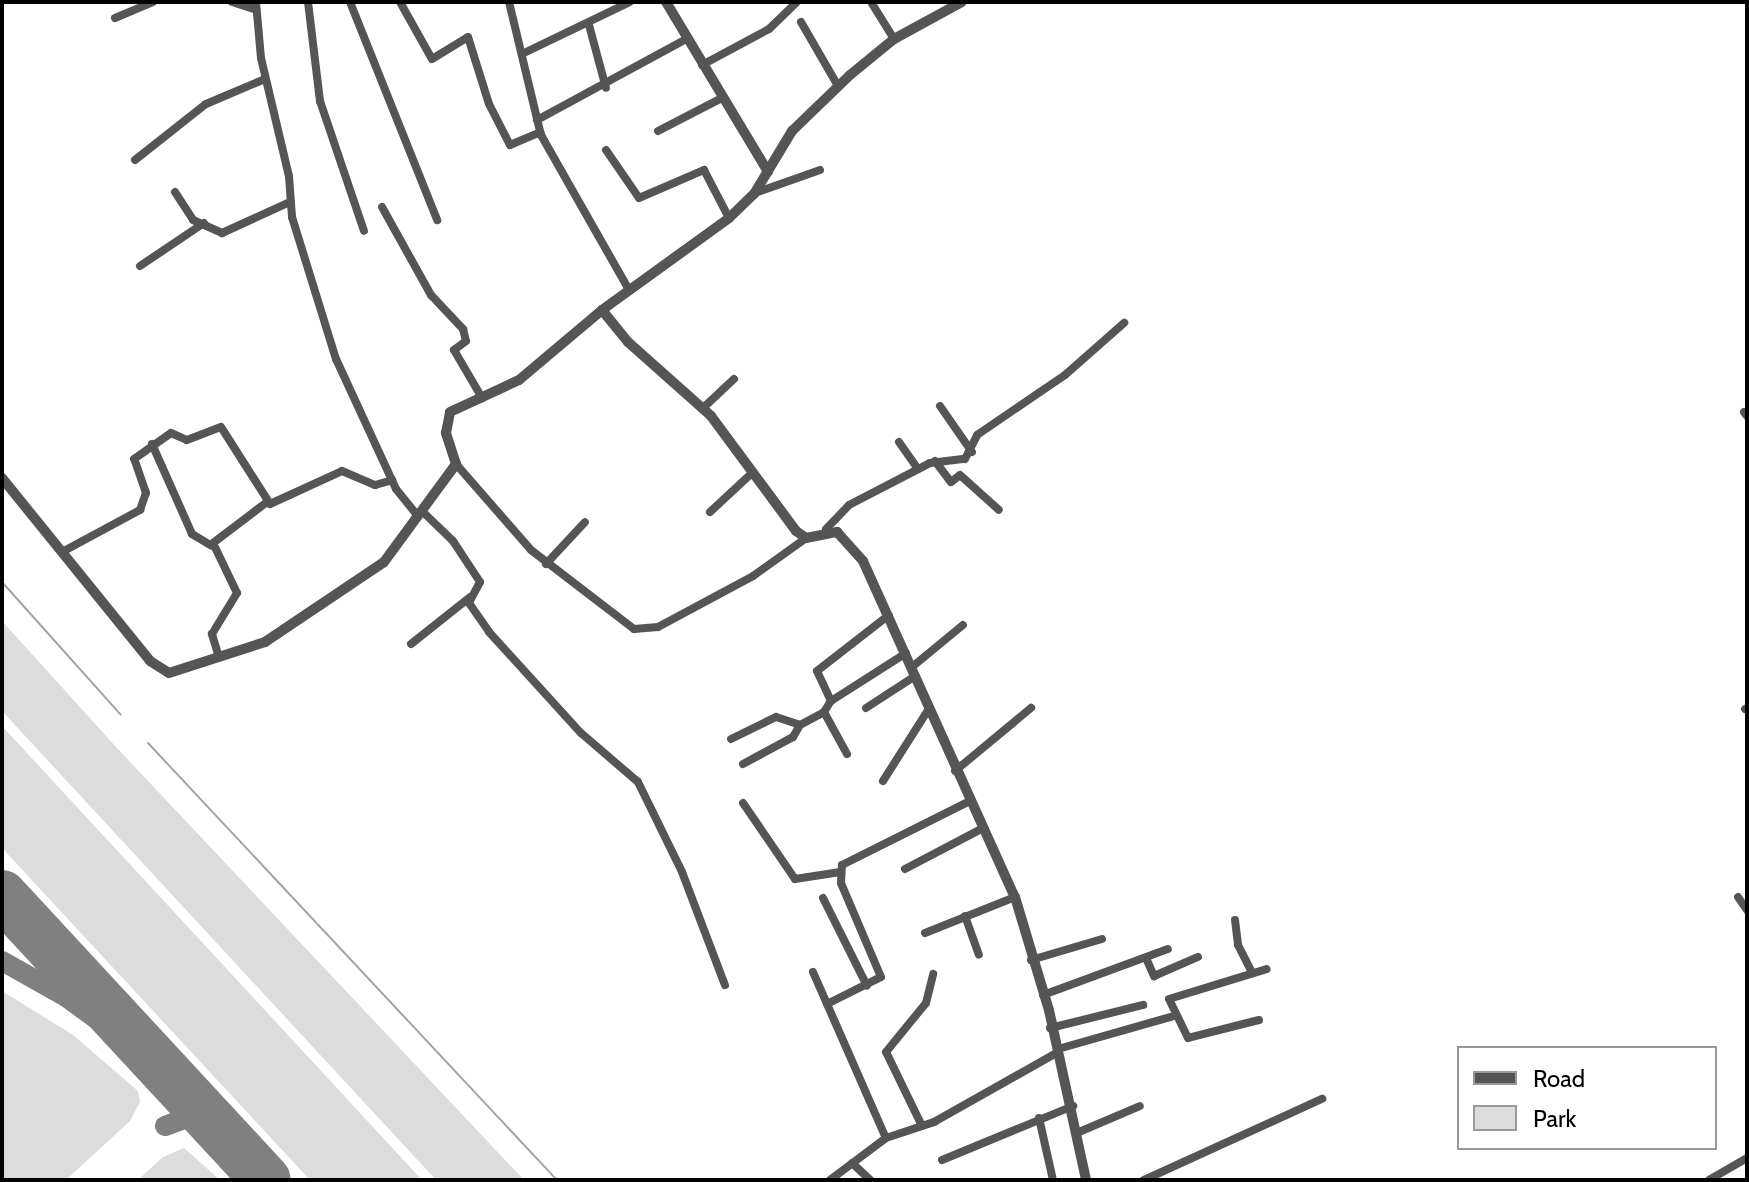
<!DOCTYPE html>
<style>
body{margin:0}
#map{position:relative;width:1749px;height:1182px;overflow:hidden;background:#fff;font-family:Cabin,sans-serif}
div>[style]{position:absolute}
.green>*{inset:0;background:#dcdcdc}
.stream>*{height:2px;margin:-1px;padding:0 1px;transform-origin:1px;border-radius:1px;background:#a3a3a3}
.taxiway>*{height:20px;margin:-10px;padding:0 10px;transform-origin:10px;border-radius:10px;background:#808080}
.runway>*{height:50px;margin:-25px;padding:0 25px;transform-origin:25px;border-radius:25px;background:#808080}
.minor>*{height:8px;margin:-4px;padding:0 4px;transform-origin:4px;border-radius:4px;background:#555}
.tertiary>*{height:10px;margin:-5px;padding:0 5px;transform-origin:5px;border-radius:5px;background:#555}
span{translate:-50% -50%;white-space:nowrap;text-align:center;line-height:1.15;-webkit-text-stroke:6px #fff;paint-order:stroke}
.frame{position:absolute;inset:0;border:4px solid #000;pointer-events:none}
.legend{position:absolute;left:1457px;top:1046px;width:260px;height:104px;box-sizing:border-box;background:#fff;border:2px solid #999;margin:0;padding:10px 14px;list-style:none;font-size:24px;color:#000}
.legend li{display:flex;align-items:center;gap:16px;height:40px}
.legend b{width:40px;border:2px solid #999}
</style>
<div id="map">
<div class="green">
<div style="clip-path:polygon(2px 621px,116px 747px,524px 1180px,436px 1180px,2px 711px)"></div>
<div style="clip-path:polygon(2px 726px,422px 1180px,310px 1180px,2px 848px)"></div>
<div style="clip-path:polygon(2px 991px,73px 1035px,138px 1091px,140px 1102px,130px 1121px,66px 1180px,2px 1180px)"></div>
<div style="clip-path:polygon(184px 1148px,220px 1180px,138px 1180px,163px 1157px)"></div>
</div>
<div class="stream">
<div style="left:2px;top:582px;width:178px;rotate:48.2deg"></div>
<div style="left:148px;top:743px;width:599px;rotate:46.9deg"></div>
</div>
<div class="taxiway">
<div style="left:2px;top:961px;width:73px;rotate:29.4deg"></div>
<div style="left:66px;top:997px;width:117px;rotate:36deg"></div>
<div style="left:165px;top:1126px;width:27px;rotate:-20deg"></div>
<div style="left:190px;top:1117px;width:31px;rotate:21deg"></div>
</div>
<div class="runway">
<div style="left:2px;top:895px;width:388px;rotate:47.2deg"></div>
</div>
<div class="minor">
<div style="left:232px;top:2px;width:25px;rotate:18deg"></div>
<div style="left:256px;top:2px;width:56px;rotate:84.9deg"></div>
<div style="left:261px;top:58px;width:121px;rotate:76.7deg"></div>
<div style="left:289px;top:176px;width:41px;rotate:85.8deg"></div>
<div style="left:292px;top:217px;width:149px;rotate:72.8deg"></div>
<div style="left:336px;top:359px;width:143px;rotate:65.2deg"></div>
<div style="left:396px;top:489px;width:35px;rotate:51deg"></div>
<div style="left:308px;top:2px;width:100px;rotate:83.1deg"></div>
<div style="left:320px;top:101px;width:137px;rotate:71.3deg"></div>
<div style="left:350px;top:2px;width:235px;rotate:68.2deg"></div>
<div style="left:400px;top:2px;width:65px;rotate:60.7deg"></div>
<div style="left:432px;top:59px;width:42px;rotate:-31.4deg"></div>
<div style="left:468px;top:37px;width:70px;rotate:72.6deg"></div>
<div style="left:489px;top:104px;width:46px;rotate:62.9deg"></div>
<div style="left:510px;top:145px;width:33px;rotate:-23deg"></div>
<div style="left:509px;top:2px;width:137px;rotate:76.5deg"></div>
<div style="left:541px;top:135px;width:176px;rotate:60.4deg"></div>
<div style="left:871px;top:2px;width:44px;rotate:58.1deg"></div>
<div style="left:115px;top:18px;width:41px;rotate:-22.8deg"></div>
<div style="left:801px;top:22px;width:74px;rotate:60deg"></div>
<div style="left:589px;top:25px;width:65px;rotate:74.9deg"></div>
<div style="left:526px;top:52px;width:115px;rotate:-25.7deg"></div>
<div style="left:702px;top:65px;width:76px;rotate:-28.2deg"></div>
<div style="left:769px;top:29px;width:39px;rotate:-44deg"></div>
<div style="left:537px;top:120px;width:172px;rotate:-28.5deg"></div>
<div style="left:658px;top:131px;width:70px;rotate:-27.3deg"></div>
<div style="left:606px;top:150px;width:58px;rotate:55.5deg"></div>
<div style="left:639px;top:198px;width:71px;rotate:-23.3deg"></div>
<div style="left:704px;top:170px;width:54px;rotate:62.5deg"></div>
<div style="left:135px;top:160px;width:90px;rotate:-38.3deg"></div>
<div style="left:206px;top:104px;width:64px;rotate:-23deg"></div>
<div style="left:175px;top:192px;width:33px;rotate:57deg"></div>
<div style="left:193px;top:220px;width:32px;rotate:24deg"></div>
<div style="left:222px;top:233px;width:75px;rotate:-24.5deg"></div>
<div style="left:755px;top:193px;width:69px;rotate:-19.5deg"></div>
<div style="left:382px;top:207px;width:101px;rotate:60.9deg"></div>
<div style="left:431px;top:295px;width:47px;rotate:46.7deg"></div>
<div style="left:463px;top:329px;width:12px;rotate:76deg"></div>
<div style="left:466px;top:341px;width:15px;rotate:143deg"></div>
<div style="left:454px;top:350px;width:56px;rotate:59.7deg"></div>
<div style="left:140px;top:266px;width:77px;rotate:-33.9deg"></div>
<div style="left:940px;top:406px;width:56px;rotate:55.2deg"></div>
<div style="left:702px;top:409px;width:44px;rotate:-43.2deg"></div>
<div style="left:1744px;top:412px;width:5px;rotate:53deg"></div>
<div style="left:899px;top:442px;width:33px;rotate:55deg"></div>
<div style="left:152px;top:444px;width:98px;rotate:66deg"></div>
<div style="left:192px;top:534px;width:23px;rotate:31deg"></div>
<div style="left:935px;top:461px;width:26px;rotate:53deg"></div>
<div style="left:951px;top:482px;width:11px;rotate:-38deg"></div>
<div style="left:960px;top:475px;width:52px;rotate:41.9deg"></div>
<div style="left:456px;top:464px;width:114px;rotate:48.9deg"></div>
<div style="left:531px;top:550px;width:130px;rotate:37.5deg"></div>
<div style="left:634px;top:629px;width:24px;rotate:-5deg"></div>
<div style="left:658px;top:627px;width:108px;rotate:-28.2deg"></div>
<div style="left:753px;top:576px;width:65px;rotate:-35.6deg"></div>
<div style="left:422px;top:511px;width:43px;rotate:44.1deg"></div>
<div style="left:453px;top:541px;width:49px;rotate:56.6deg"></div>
<div style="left:480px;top:582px;width:24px;rotate:118deg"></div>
<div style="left:469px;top:603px;width:35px;rotate:55deg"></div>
<div style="left:489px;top:632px;width:137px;rotate:47.7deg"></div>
<div style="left:581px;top:733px;width:75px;rotate:40.7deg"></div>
<div style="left:638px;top:782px;width:100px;rotate:63.9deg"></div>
<div style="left:682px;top:872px;width:121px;rotate:69.2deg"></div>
<div style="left:710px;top:512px;width:59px;rotate:-42.9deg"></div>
<div style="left:826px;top:529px;width:33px;rotate:-46deg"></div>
<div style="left:849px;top:505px;width:91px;rotate:-27.4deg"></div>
<div style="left:930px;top:463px;width:35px;rotate:-7deg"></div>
<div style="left:965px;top:459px;width:27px;rotate:-63deg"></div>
<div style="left:977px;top:435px;width:107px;rotate:-34.3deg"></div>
<div style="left:1065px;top:375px;width:79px;rotate:-41.4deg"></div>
<div style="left:62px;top:552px;width:89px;rotate:-28.3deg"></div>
<div style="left:140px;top:510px;width:18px;rotate:-71deg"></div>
<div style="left:146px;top:493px;width:36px;rotate:-109deg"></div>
<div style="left:134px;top:459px;width:45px;rotate:-35.1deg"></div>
<div style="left:171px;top:433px;width:17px;rotate:24deg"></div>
<div style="left:187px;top:440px;width:36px;rotate:-21deg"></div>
<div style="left:221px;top:427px;width:91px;rotate:57.5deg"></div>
<div style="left:270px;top:504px;width:79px;rotate:-24.6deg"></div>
<div style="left:342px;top:471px;width:36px;rotate:23deg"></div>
<div style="left:375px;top:485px;width:18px;rotate:-16deg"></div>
<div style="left:546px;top:564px;width:57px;rotate:-47.1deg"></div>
<div style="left:411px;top:644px;width:75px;rotate:-38.5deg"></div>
<div style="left:218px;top:654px;width:21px;rotate:-107deg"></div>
<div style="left:212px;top:634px;width:48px;rotate:-58.6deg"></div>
<div style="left:237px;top:593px;width:55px;rotate:-115.6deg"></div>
<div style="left:213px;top:543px;width:68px;rotate:-37.2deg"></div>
<div style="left:912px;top:667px;width:66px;rotate:-39.5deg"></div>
<div style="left:831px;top:701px;width:89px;rotate:-32.6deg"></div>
<div style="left:866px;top:708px;width:59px;rotate:-33.1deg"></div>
<div style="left:1745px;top:709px;width:2px;rotate:-27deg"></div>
<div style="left:824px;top:712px;width:48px;rotate:61.3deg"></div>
<div style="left:731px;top:739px;width:50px;rotate:-26.1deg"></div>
<div style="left:776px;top:717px;width:25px;rotate:18deg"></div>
<div style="left:800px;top:725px;width:27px;rotate:-28deg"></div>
<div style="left:824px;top:712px;width:13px;rotate:-58deg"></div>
<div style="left:831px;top:701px;width:33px;rotate:-115deg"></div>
<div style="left:817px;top:671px;width:91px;rotate:-37.9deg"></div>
<div style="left:743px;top:764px;width:57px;rotate:-28.4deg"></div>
<div style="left:793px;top:737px;width:14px;rotate:-60deg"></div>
<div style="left:955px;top:771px;width:99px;rotate:-39.7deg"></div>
<div style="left:883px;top:781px;width:84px;rotate:-57.6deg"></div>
<div style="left:743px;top:803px;width:92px;rotate:55.6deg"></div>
<div style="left:795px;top:879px;width:46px;rotate:-8.8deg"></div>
<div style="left:905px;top:869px;width:88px;rotate:-27.7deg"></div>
<div style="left:1738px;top:897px;width:16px;rotate:55deg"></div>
<div style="left:823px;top:898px;width:98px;rotate:63.4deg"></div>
<div style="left:965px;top:916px;width:41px;rotate:70.3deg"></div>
<div style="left:1235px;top:920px;width:25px;rotate:83deg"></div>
<div style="left:1238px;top:945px;width:31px;rotate:63deg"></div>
<div style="left:925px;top:933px;width:97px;rotate:-21.8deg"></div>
<div style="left:1146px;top:958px;width:20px;rotate:66deg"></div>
<div style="left:1154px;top:976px;width:48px;rotate:-23.4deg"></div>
<div style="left:1031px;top:960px;width:74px;rotate:-16.5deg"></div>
<div style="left:813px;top:972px;width:181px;rotate:66.3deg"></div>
<div style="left:1043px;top:995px;width:133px;rotate:-20.2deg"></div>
<div style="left:827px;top:1004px;width:60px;rotate:-26.6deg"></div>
<div style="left:881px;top:977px;width:102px;rotate:-113.1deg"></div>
<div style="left:841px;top:883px;width:18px;rotate:-87deg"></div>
<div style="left:842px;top:865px;width:145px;rotate:-26.6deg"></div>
<div style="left:1259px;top:1020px;width:73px;rotate:165.8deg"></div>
<div style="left:1188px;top:1038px;width:43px;rotate:-116deg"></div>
<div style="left:1169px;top:999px;width:102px;rotate:-17deg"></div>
<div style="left:1050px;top:1028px;width:96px;rotate:-13.9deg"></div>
<div style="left:1058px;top:1049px;width:121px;rotate:-15.9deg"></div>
<div style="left:1039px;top:1118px;width:64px;rotate:77.3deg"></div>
<div style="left:922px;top:1126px;width:82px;rotate:-115.9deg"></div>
<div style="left:886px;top:1052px;width:63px;rotate:-50.8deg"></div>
<div style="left:926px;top:1003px;width:30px;rotate:-76deg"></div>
<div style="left:1079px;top:1132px;width:66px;rotate:-23.1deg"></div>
<div style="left:942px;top:1160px;width:142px;rotate:-22.4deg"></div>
<div style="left:852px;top:1163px;width:25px;rotate:43deg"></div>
<div style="left:830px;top:1180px;width:70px;rotate:-36.9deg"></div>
<div style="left:886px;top:1138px;width:51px;rotate:-18.4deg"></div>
<div style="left:934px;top:1122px;width:142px;rotate:-29.4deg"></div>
<div style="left:1144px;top:1180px;width:196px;rotate:-24.5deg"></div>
<div style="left:1709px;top:1180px;width:44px;rotate:-30.1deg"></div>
</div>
<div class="tertiary">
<div style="left:666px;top:2px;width:198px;rotate:59deg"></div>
<div style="left:602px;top:310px;width:157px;rotate:-35.9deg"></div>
<div style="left:729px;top:218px;width:35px;rotate:-44deg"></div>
<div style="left:754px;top:194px;width:74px;rotate:-58.9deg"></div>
<div style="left:792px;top:131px;width:81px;rotate:-44deg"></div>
<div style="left:850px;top:75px;width:57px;rotate:-39.3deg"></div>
<div style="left:894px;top:39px;width:77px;rotate:-28.6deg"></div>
<div style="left:2px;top:478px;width:235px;rotate:51deg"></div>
<div style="left:150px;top:661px;width:22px;rotate:32deg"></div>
<div style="left:169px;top:673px;width:101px;rotate:-17.9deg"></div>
<div style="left:265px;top:642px;width:143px;rotate:-33.9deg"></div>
<div style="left:384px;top:562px;width:122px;rotate:-53.7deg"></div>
<div style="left:456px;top:464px;width:33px;rotate:-108deg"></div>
<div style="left:446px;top:433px;width:21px;rotate:-79deg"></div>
<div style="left:450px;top:412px;width:76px;rotate:-24.9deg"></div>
<div style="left:519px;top:380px;width:109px;rotate:-40.1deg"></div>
<div style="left:602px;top:310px;width:41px;rotate:50.9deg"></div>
<div style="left:628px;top:342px;width:111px;rotate:41.7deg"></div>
<div style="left:711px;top:416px;width:143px;rotate:53.5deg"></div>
<div style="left:796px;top:531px;width:12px;rotate:35deg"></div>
<div style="left:806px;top:538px;width:32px;rotate:-11deg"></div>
<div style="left:837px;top:532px;width:39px;rotate:48deg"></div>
<div style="left:863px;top:561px;width:369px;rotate:65.7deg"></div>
<div style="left:1015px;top:897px;width:118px;rotate:73.3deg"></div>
<div style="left:1049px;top:1010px;width:174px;rotate:77.7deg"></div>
</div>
<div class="frame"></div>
<ul class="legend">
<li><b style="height:10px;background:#555"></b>Road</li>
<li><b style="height:22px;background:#dcdcdc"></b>Park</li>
</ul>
</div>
